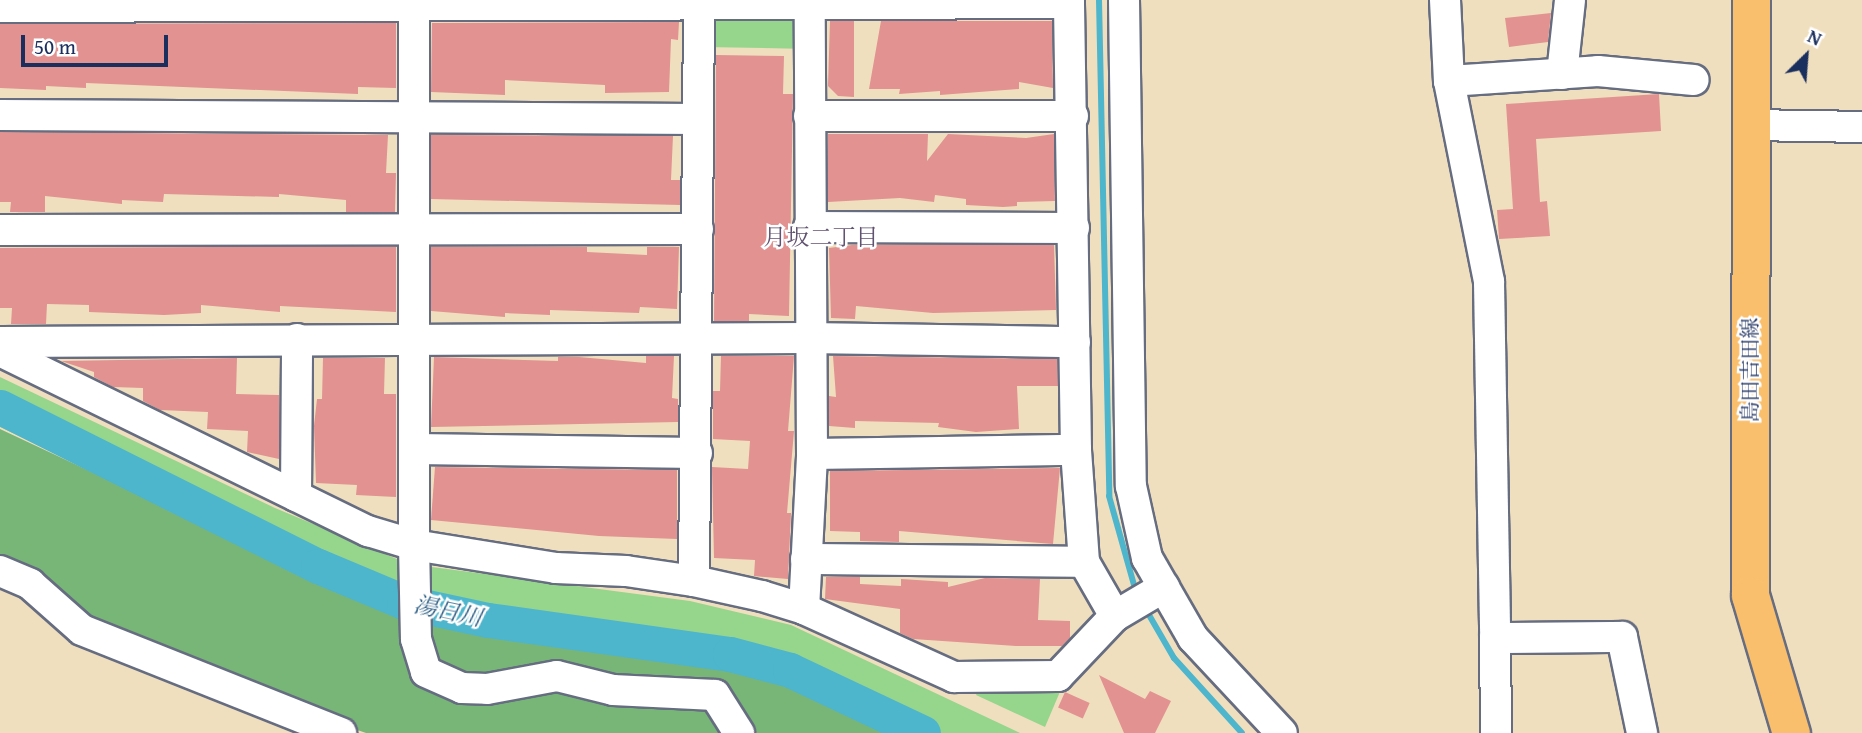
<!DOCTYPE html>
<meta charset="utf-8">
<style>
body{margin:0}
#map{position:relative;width:1862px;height:733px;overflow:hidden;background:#f0dfbe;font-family:"Gentium Book Plus","Noto Serif JP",serif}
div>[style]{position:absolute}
.green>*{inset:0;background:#96d58c;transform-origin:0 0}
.forest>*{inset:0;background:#78b678}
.stream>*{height:6px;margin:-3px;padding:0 3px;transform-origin:3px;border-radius:3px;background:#4db5cc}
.river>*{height:35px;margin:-17.5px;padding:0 17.5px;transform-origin:17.5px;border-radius:17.5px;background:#4db5cc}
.building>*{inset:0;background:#e19291;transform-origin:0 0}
.roads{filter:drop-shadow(2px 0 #666d80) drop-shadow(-2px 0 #666d80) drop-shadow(0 2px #666d80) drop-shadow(0 -2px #666d80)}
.minor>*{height:30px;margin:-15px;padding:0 15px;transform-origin:15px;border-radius:15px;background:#fff}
.major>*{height:37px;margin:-18.5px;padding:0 18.5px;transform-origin:18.5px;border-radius:18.5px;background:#f9bf6d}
span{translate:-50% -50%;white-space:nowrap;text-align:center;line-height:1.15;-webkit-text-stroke:5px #fff;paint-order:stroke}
.street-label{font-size:21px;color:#1b2f5e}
.neighbourhood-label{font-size:23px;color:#605270}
.water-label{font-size:23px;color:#2c5e84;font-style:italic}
.north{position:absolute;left:1771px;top:21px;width:70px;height:70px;-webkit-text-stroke:5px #fff;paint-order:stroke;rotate:25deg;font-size:19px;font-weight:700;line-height:28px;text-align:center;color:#1b2f5e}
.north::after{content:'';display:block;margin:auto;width:24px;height:32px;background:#1b2f5e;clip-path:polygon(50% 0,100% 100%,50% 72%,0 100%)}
.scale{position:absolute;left:21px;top:35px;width:147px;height:32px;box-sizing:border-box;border:4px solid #1b2f5e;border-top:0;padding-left:9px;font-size:21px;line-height:24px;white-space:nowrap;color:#1b2f5e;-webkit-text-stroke:5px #fff;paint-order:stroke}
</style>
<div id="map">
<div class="green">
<div style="left:704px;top:10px;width:94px;height:37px;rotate:1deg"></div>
<div style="clip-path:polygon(0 377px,275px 508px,409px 564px,690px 601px,791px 625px,1020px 733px,890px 733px,541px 638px,449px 627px,311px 575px,0 427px)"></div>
<div style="clip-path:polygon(979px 687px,1062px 687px,1045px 727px,976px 695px)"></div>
</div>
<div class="forest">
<div style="clip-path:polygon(0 429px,333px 585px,461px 631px,615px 645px,735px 669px,819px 695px,895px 733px,366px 733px,349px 727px,90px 620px,0 560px)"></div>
</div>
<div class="stream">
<div style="left:1099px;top:0;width:496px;rotate:88.8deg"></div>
<div style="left:1109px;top:496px;width:100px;rotate:74.3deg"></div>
<div style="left:1145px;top:608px;width:58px;rotate:59.9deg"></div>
<div style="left:1174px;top:658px;width:101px;rotate:47.8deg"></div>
</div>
<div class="river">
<div style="left:0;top:407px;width:356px;rotate:26.6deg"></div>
<div style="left:318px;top:566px;width:93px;rotate:22.7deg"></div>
<div style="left:404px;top:602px;width:86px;rotate:12.1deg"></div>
<div style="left:488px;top:620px;width:244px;rotate:8deg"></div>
<div style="left:730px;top:654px;width:62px;rotate:14.9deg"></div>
<div style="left:790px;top:670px;width:147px;rotate:25.3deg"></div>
</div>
<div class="building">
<div style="clip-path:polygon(1551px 13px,1548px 42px,1509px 47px,1505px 18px)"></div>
<div style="clip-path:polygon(830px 21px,854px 21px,854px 97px,838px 96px,828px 86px)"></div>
<div style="clip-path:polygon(881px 21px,1052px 21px,1053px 88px,1019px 82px,1019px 89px,940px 95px,940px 91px,899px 94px,900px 89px,869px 89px)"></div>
<div style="clip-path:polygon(679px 22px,678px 40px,671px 39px,669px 92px,605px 93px,605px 85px,505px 80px,505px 95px,431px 92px,432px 23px)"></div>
<div style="clip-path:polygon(396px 23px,396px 88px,358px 87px,358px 94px,86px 83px,86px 88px,46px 86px,46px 90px,0 88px,0 24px)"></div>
<div style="clip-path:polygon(716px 55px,784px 56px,783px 94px,793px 94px,789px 316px,749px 314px,749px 321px,714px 321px)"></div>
<div style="clip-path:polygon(1659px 94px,1661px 131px,1536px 139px,1540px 202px,1547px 201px,1550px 236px,1499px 239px,1497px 210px,1513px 209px,1506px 104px)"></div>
<div style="clip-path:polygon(0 132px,388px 135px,386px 173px,396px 173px,395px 212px,346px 212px,346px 200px,279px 194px,279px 197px,164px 194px,163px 202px,122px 200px,122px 204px,45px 196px,45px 212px,10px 212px,11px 202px,0 202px)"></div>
<div style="clip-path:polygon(828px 134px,928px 134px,927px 161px,948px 134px,1026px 138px,1054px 134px,1055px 201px,1017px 202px,1017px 206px,1003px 207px,966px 205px,966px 199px,935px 195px,934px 202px,900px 198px,828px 202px)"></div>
<div style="clip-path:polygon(431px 135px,673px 136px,671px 180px,680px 180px,680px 205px,431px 199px)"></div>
<div style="clip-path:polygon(852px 245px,1054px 245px,1056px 310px,933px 313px,856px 306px,855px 319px,831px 318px,829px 248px)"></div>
<div style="clip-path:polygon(211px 247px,396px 247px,396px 312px,280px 306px,280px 312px,201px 305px,201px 313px,164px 315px,89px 312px,89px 305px,47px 304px,46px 324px,11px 324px,12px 308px,0 308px,0 248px)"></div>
<div style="clip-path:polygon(431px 247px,587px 247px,587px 252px,647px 255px,647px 247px,679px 247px,677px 309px,640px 307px,639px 313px,550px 310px,550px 315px,505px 313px,505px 317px,431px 311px)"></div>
<div style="clip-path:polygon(646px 356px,674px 356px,672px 398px,678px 399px,678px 422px,431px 427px,434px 357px,558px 361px,558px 357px,579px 357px,646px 363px)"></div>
<div style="clip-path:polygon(721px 356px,794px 356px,788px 431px,794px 431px,787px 513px,791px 513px,788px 579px,754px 576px,755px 560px,714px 558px,712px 467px,748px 469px,750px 441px,713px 439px,713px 391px,720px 391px)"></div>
<div style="clip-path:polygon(833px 356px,1057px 359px,1058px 386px,1017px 386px,1019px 429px,976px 432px,938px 427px,939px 423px,855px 421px,855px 428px,829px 426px,829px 396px,836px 397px)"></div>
<div style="clip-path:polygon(237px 358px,236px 394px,279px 395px,279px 459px,247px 452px,248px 431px,207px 429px,208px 412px,160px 410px,143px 401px,143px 388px,113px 387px,94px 377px,94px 372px,61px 361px)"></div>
<div style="clip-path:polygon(323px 358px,385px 358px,384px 394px,396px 394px,396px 497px,356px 495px,357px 485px,316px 483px,314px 426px,317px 399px,322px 399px)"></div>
<div style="clip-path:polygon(435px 467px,677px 470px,677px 539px,599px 536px,431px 520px)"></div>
<div style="clip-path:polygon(1060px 468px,1053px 544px,899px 531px,899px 542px,860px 541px,860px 532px,830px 531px,830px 471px)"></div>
<div style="clip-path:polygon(826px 577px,860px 577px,860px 584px,901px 586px,901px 579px,948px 582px,948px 587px,985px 578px,1040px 579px,1038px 620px,1070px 621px,1070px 638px,1062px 646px,1016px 646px,913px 639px,900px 633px,900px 609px,825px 599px)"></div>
<div style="clip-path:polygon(1099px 675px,1145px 699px,1150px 691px,1171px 701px,1155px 733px,1124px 733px)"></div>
<div style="left:1065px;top:692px;width:27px;height:17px;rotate:24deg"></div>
</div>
<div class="roads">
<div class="minor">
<div style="left:414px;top:0;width:545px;rotate:90deg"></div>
<div style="left:414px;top:545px;width:94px;rotate:88.8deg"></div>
<div style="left:416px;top:639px;width:34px;rotate:73deg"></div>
<div style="left:426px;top:672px;width:39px;rotate:24deg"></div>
<div style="left:462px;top:688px;width:25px;rotate:2deg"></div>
<div style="left:487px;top:689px;width:71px;rotate:-10.5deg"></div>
<div style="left:557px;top:676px;width:58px;rotate:14deg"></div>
<div style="left:613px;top:690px;width:102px;rotate:2.8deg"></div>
<div style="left:715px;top:695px;width:45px;rotate:57.7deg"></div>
<div style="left:1124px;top:0;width:486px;rotate:89.2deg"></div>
<div style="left:1131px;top:486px;width:74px;rotate:77.5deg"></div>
<div style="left:1147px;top:558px;width:92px;rotate:60.1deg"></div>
<div style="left:1193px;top:638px;width:130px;rotate:46.9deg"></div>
<div style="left:1445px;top:0;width:81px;rotate:87.2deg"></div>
<div style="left:1449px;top:81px;width:205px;rotate:78.7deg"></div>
<div style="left:1489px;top:282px;width:356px;rotate:89deg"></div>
<div style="left:1495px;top:638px;width:127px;rotate:-0.5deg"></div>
<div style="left:1622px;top:637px;width:98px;rotate:78.2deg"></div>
<div style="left:0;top:7px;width:1069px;rotate:-0.21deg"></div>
<div style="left:1562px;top:74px;width:74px;rotate:-83.8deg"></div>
<div style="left:1449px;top:81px;width:149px;rotate:-3.8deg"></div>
<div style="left:1598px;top:71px;width:96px;rotate:5.4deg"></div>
<div style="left:0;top:115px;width:698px;rotate:0.33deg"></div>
<div style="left:809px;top:116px;width:264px"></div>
<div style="left:1750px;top:125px;width:112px;rotate:1deg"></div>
<div style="left:809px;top:227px;width:265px;rotate:0.2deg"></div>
<div style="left:0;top:230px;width:698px;rotate:-0.08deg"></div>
<div style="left:0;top:342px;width:808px;rotate:-0.28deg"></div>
<div style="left:808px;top:338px;width:267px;rotate:0.9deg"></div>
<div style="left:0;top:351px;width:410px;rotate:26.1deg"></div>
<div style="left:368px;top:531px;width:48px;rotate:16.9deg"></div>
<div style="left:414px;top:545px;width:144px;rotate:9.2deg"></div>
<div style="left:556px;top:568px;width:70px;rotate:2.5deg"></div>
<div style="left:626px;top:571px;width:69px;rotate:8.4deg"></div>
<div style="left:694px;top:581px;width:70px;rotate:12.4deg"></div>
<div style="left:762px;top:596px;width:44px;rotate:17.2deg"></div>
<div style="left:804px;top:609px;width:165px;rotate:24.4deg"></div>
<div style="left:954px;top:677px;width:104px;rotate:-0.6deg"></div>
<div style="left:1058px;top:676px;width:83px;rotate:-46.5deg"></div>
<div style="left:1115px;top:616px;width:62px;rotate:-119.9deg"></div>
<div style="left:1084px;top:562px;width:112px;rotate:-94.1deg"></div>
<div style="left:1076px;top:450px;width:450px;rotate:-90.9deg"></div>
<div style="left:416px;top:449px;width:281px;rotate:0.8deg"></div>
<div style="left:812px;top:454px;width:264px;rotate:-0.9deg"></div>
<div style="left:296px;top:496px;width:157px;rotate:-89.6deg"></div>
<div style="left:806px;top:559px;width:278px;rotate:0.6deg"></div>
<div style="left:0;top:571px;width:33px;rotate:23deg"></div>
<div style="left:30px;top:584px;width:69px;rotate:41.5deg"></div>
<div style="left:82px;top:630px;width:279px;rotate:21.7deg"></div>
<div style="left:694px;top:581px;width:576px;rotate:-89.5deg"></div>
<div style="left:804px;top:609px;width:155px;rotate:-87deg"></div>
<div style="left:812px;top:454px;width:450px;rotate:-90.3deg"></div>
<div style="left:1115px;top:616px;width:57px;rotate:-30.6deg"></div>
<div style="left:1495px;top:638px;width:95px;rotate:89.4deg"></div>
</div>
<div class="major">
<div style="left:1751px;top:0;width:595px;rotate:90.1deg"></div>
<div style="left:1750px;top:595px;width:144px;rotate:73.5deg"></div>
</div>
</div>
<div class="street-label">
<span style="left:1750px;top:370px;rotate:-90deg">島田吉田線</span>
</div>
<div class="neighbourhood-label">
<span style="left:821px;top:237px">月坂二丁目</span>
</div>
<div class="water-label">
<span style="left:448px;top:611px;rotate:12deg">湯日川</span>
</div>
<div class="north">N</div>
<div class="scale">50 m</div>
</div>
